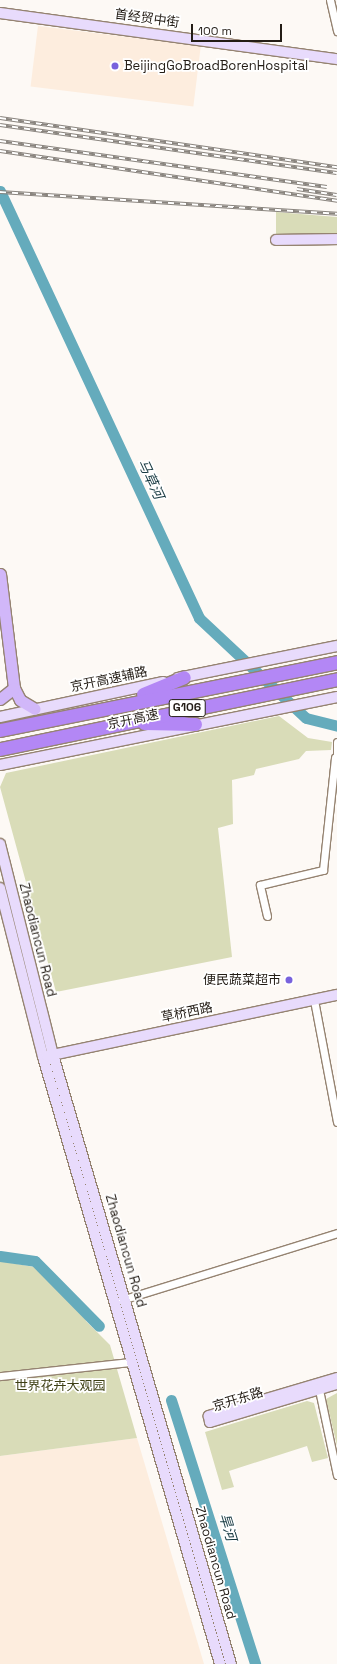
<!DOCTYPE html>
<meta charset="utf-8">
<style>
body{margin:0}
#map{position:relative;width:337px;height:1664px;overflow:hidden;background:#fdf9f5;font-family:"Space Grotesk","Noto Sans SC",sans-serif}
div>[style]{position:absolute}
.built>*{inset:0;background:#fdedde;transform-origin:0 0}
.green>*{inset:0;background:#d9dcb8}
.river>*{height:11px;margin:-5.5px;padding:0 5.5px;transform-origin:5.5px;border-radius:5.5px;background:#65abbc}
.roads{filter:drop-shadow(1px 0 #958371) drop-shadow(-1px 0 #958371) drop-shadow(0 1px #958371) drop-shadow(0 -1px #958371)}
.street>*{height:7px;margin:-3.5px;padding:0 3.5px;transform-origin:3.5px;border-radius:3.5px;background:#fff}
.secondary>*{height:10px;margin:-5px;padding:0 5px;transform-origin:5px;border-radius:5px;background:#e8dbfc}
.primary>*{height:11px;margin:-5.5px;padding:0 5.5px;transform-origin:5.5px;border-radius:5.5px;background:#d1b7f9}
.highway>*{height:13px;margin:-6.5px;padding:0 6.5px;transform-origin:6.5px;border-radius:6.5px;background:#b387f5}
.rail>*{height:3.5px;margin-top:-1.75px;transform-origin:0;background:repeating-linear-gradient(90deg,#fff 0 6px,#89847e 0 12px);box-sizing:border-box;border-block:1px solid #89847e}
.dots>*{width:11px;height:11px;translate:-50% -50%;box-sizing:border-box;border:2px solid #fff;border-radius:50%}
span{translate:-50% -50%;white-space:nowrap;text-align:center;line-height:1.15;-webkit-text-stroke:3.5px #fff;paint-order:stroke}
.shield-label span{padding:1px 3px;background:#fff;border:1px solid;border-radius:3px;-webkit-text-stroke-width:0}
.shield-label{font-size:12px;color:#231c15;font-weight:700}
.street-label{font-size:13px;color:#231c15}
.poi-label{font-size:13px;color:#231c15}
.left{translate:0 -50%;text-align:left}
.right{translate:-100% -50%;text-align:right}
.park-label{font-size:13px;color:#3d3f13}
.water-label{font-size:14px;color:#183a42;font-style:italic}
.scale{position:absolute;left:191px;top:24px;width:91px;height:18px;box-sizing:border-box;border:2px solid #231c15;border-top:0;padding-left:5px;font-size:12px;line-height:14px;white-space:nowrap;color:#231c15;-webkit-text-stroke:3px #fff;paint-order:stroke}
</style>
<div id="map">
<div class="built">
<div style="left:38px;top:26px;width:164px;height:61px;rotate:7deg"></div>
<div style="clip-path:polygon(137px 1438px,204px 1664px,0 1664px,0 1456px)"></div>
</div>
<div class="green">
<div style="clip-path:polygon(276px 212px,337px 217px,337px 236px,276px 234px)"></div>
<div style="clip-path:polygon(279px 716px,308px 738px,332px 742px,331px 750px,306px 751px,299px 759px,256px 769px,254px 775px,232px 780px,233px 824px,218px 828px,232px 957px,56px 992px,0 787px,6px 773px)"></div>
<div style="clip-path:polygon(0 1261px,34px 1267px,80px 1299px,86px 1321px,110px 1345px,137px 1438px,0 1456px)"></div>
<div style="clip-path:polygon(337px 1393px,337px 1446px,326px 1399px)"></div>
<div style="clip-path:polygon(307px 1401px,314px 1403px,328px 1458px,312px 1462px,307px 1446px,229px 1471px,234px 1487px,222px 1490px,205px 1432px)"></div>
</div>
<div class="river">
<div style="left:0;top:191px;width:471px;rotate:65deg"></div>
<div style="left:199px;top:618px;width:146px;rotate:43.1deg"></div>
<div style="left:306px;top:718px;width:32px;rotate:14deg"></div>
<div style="left:0;top:1256px;width:35px;rotate:8deg"></div>
<div style="left:35px;top:1261px;width:91px;rotate:45.4deg"></div>
<div style="left:171px;top:1400px;width:277px;rotate:72.3deg"></div>
</div>
<div class="roads">
<div class="street">
<div style="left:330px;top:0;width:32px;rotate:77deg"></div>
<div style="left:337px;top:742px;width:16px;rotate:90deg"></div>
<div style="left:267px;top:916px;width:32px;rotate:-103deg"></div>
<div style="left:260px;top:885px;width:65px;rotate:-13.4deg"></div>
<div style="left:323px;top:870px;width:113px;rotate:-83.9deg"></div>
<div style="left:314px;top:1000px;width:124px;rotate:79.3deg"></div>
<div style="left:121px;top:1300px;width:226px;rotate:-17.2deg"></div>
<div style="left:0;top:1376px;width:132px;rotate:-6.1deg"></div>
<div style="left:318px;top:1385px;width:92px;rotate:78.1deg"></div>
</div>
<div class="secondary">
<div style="left:0;top:13px;width:340px;rotate:7.8deg"></div>
<div style="left:276px;top:240px;width:61px;rotate:-0.9deg"></div>
<div style="left:178px;top:678px;width:162px;rotate:-11.4deg"></div>
<div style="left:0;top:717px;width:167px;rotate:-12.1deg"></div>
<div style="left:0;top:765px;width:344px;rotate:-11.4deg"></div>
<div style="left:0;top:844px;width:218px;rotate:75.9deg"></div>
<div style="left:53px;top:1055px;width:634px;rotate:73.71deg"></div>
<div style="left:0;top:888px;width:174px;rotate:75.7deg"></div>
<div style="left:43px;top:1057px;width:632px;rotate:73.74deg"></div>
<div style="left:47px;top:1056px;width:296px;rotate:-11.9deg"></div>
<div style="left:337px;top:1378px;width:134px;rotate:163.5deg"></div>
<div style="left:209px;top:1416px;width:6px;rotate:81deg"></div>
<div style="left:210px;top:1422px;width:133px;rotate:-16.7deg"></div>
</div>
<div class="primary">
<div style="left:0;top:574px;width:115px;rotate:83deg"></div>
<div style="left:14px;top:688px;width:13px;rotate:63deg"></div>
<div style="left:20px;top:700px;width:17px;rotate:31deg"></div>
<div style="left:0;top:699px;width:18px;rotate:-38deg"></div>
</div>
<div class="highway">
<div style="left:143px;top:694px;width:44px;rotate:-22.5deg"></div>
<div style="left:144px;top:723px;width:51px;rotate:1.1deg"></div>
<div style="left:0;top:730px;width:344px;rotate:-11.4deg"></div>
<div style="left:0;top:749px;width:344px;rotate:-11.7deg"></div>
</div>
</div>
<div class="rail">
<div style="left:0;top:118px;width:341px;rotate:8.3deg"></div>
<div style="left:0;top:125px;width:340px;rotate:8.1deg"></div>
<div style="left:0;top:141px;width:330px;rotate:8deg"></div>
<div style="left:0;top:151px;width:341px;rotate:8.4deg"></div>
<div style="left:297px;top:189px;width:40px;rotate:8.5deg"></div>
<div style="left:0;top:192px;width:338px;rotate:3.7deg"></div>
</div>
<div class="dots">
<div style="left:115px;top:66px;background:#7862dd"></div>
<div style="left:289px;top:980px;background:#7862dd"></div>
</div>
<div class="shield-label">
<span style="left:187px;top:708px">G106</span>
</div>
<div class="street-label">
<span style="left:147px;top:19px;rotate:8deg">首经贸中街</span>
<span style="left:109px;top:680px;rotate:-12deg">京开高速辅路</span>
<span style="left:133px;top:720px;rotate:-12deg">京开高速</span>
<span style="left:37px;top:940px;rotate:76deg">Zhaodiancun Road</span>
<span style="left:187px;top:1013px;rotate:-12deg">草桥西路</span>
<span style="left:125px;top:1251px;rotate:74deg">Zhaodiancun Road</span>
<span style="left:238px;top:1400px;rotate:-17deg">京开东路</span>
<span style="left:215px;top:1563px;rotate:74deg">Zhaodiancun Road</span>
</div>
<div class="poi-label">
<span class="left" style="left:124px;top:66px">BeijingGoBroadBorenHospital</span>
<span class="right" style="left:281px;top:980px">便民蔬菜超市</span>
</div>
<div class="park-label">
<span style="left:60px;top:1386px">世界花卉大观园</span>
</div>
<div class="water-label">
<span style="left:151px;top:479px;rotate:65deg">马草河</span>
<span style="left:228px;top:1527px;rotate:73deg">旱河</span>
</div>
<div class="scale">100 m</div>
</div>
